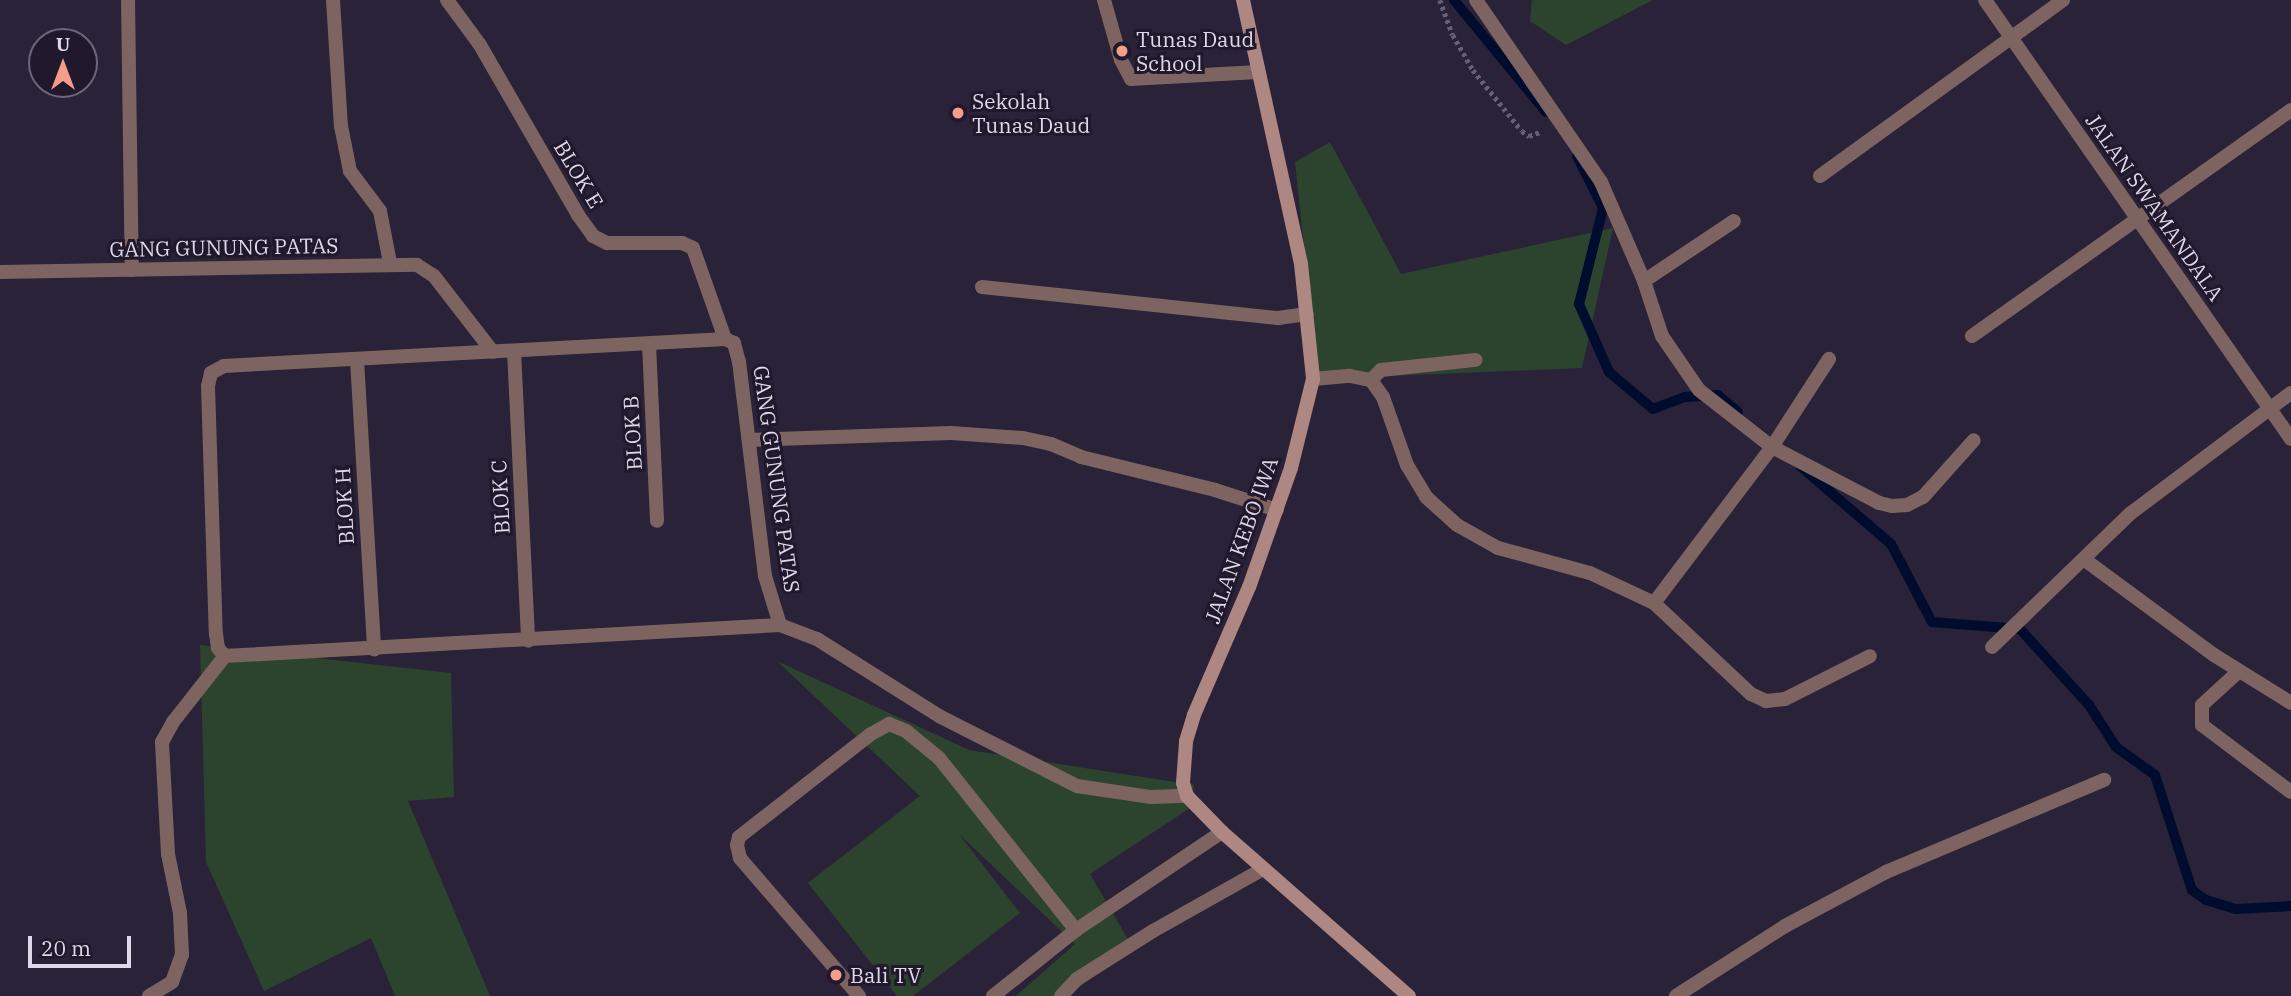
<!DOCTYPE html>
<style>
body{margin:0}
#map{position:relative;width:2291px;height:996px;overflow:hidden;background:#2a2238;font-family:"IBM Plex Serif",serif}
div>[style]{position:absolute}
.green>*{inset:0;background:#2c442e}
.stream>*{height:10px;margin:-5px;padding:0 5px;transform-origin:5px;border-radius:5px;background:#000c2d}
.path>*{height:4.5px;margin-top:-2.25px;transform-origin:0;background:repeating-linear-gradient(90deg,#676074 0 3.5px,transparent 0 7px)}
.lane>*{height:14px;margin:-7px;padding:0 7px;transform-origin:7px;border-radius:7px;background:#7d6461}
.street>*{height:14px;margin:-7px;padding:0 7px;transform-origin:7px;border-radius:7px;background:#7d6461}
.secondary>*{height:14px;margin:-7px;padding:0 7px;transform-origin:7px;border-radius:7px;background:#ae8682}
.dots>*{width:19px;height:19px;translate:-50% -50%;box-sizing:border-box;border:4px solid #21182d;border-radius:50%}
span{translate:-50% -50%;white-space:nowrap;text-align:center;line-height:1.15;-webkit-text-stroke:6px #21182d;paint-order:stroke}
.poi-label{font-size:21px;color:#ded9e8}
.left{translate:0 -50%;text-align:left}
.street-label{font-size:21px;color:#ded9e8}
.north{position:absolute;left:28px;top:28px;width:70px;height:70px;box-sizing:border-box;background:#21182d;border:2px solid #6d6578;border-radius:50%;rotate:0deg;font-size:19px;font-weight:700;line-height:28px;text-align:center;color:#ded9e8}
.north::after{content:'';display:block;margin:auto;width:24px;height:32px;background:#f49e89;clip-path:polygon(50% 0,100% 100%,50% 72%,0 100%)}
.scale{position:absolute;left:28px;top:936px;width:103px;height:32px;box-sizing:border-box;border:4px solid #ded9e8;border-top:0;padding-left:9px;font-size:21px;line-height:24px;white-space:nowrap;color:#ded9e8;-webkit-text-stroke:5px #21182d;paint-order:stroke}
</style>
<div id="map">
<div class="green">
<div style="clip-path:polygon(1532px 0,1653px 0,1566px 45px,1530px 21px)"></div>
<div style="clip-path:polygon(1330px 142px,1401px 274px,1613px 228px,1582px 368px,1318px 379px,1295px 162px)"></div>
<div style="clip-path:polygon(200px 645px,451px 673px,454px 797px,408px 801px,490px 996px,395px 996px,371px 938px,264px 991px,206px 862px)"></div>
<div style="clip-path:polygon(777px 661px,969px 750px,1194px 785px,1190px 808px,1090px 874px,1133px 948px,1067px 996px,1016px 996px,1075px 944px,959px 834px,1020px 913px,913px 996px,897px 996px,808px 883px,920px 796px)"></div>
</div>
<div class="stream">
<div style="left:1454px;top:0;width:145px;rotate:50.6deg"></div>
<div style="left:1577px;top:156px;width:58px;rotate:63.4deg"></div>
<div style="left:1603px;top:208px;width:99px;rotate:104deg"></div>
<div style="left:1579px;top:304px;width:74px;rotate:66.2deg"></div>
<div style="left:1609px;top:372px;width:57px;rotate:40.1deg"></div>
<div style="left:1653px;top:409px;width:34px;rotate:-21deg"></div>
<div style="left:1685px;top:397px;width:33px;rotate:-3deg"></div>
<div style="left:1718px;top:395px;width:26px;rotate:40deg"></div>
<div style="left:1800px;top:466px;width:120px;rotate:40.6deg"></div>
<div style="left:1891px;top:544px;width:88px;rotate:62.3deg"></div>
<div style="left:1932px;top:622px;width:88px;rotate:4.5deg"></div>
<div style="left:2020px;top:629px;width:103px;rotate:47.8deg"></div>
<div style="left:2089px;top:705px;width:50px;rotate:57.3deg"></div>
<div style="left:2116px;top:747px;width:48px;rotate:35.7deg"></div>
<div style="left:2155px;top:775px;width:121px;rotate:72.2deg"></div>
<div style="left:2192px;top:890px;width:17px;rotate:36deg"></div>
<div style="left:2206px;top:900px;width:31px;rotate:17deg"></div>
<div style="left:2236px;top:909px;width:55px;rotate:-3.1deg"></div>
</div>
<div class="path">
<div style="left:1440px;top:0;width:37px;rotate:70deg"></div>
<div style="left:1453px;top:35px;width:40px;rotate:60.3deg"></div>
<div style="left:1473px;top:70px;width:78px;rotate:51.2deg"></div>
<div style="left:1522px;top:131px;width:9px;rotate:36deg"></div>
<div style="left:1529px;top:136px;width:12px;rotate:-20deg"></div>
</div>
<div class="lane">
<div style="left:1104px;top:0;width:62px;rotate:74.2deg"></div>
<div style="left:1121px;top:60px;width:21px;rotate:62deg"></div>
<div style="left:1131px;top:79px;width:127px;rotate:-3.2deg"></div>
<div style="left:982px;top:287px;width:298px;rotate:6deg"></div>
<div style="left:1278px;top:318px;width:29px;rotate:-8deg"></div>
<div style="left:149px;top:996px;width:27px;rotate:-31deg"></div>
<div style="left:172px;top:982px;width:29px;rotate:-70deg"></div>
<div style="left:182px;top:955px;width:42px;rotate:-92.7deg"></div>
<div style="left:180px;top:913px;width:60px;rotate:-101.5deg"></div>
<div style="left:168px;top:854px;width:112px;rotate:-93.1deg"></div>
<div style="left:162px;top:742px;width:23px;rotate:-61deg"></div>
<div style="left:173px;top:722px;width:84px;rotate:-51.8deg"></div>
<div style="left:859px;top:996px;width:182px;rotate:-130.8deg"></div>
<div style="left:740px;top:858px;width:13px;rotate:-103deg"></div>
<div style="left:737px;top:845px;width:8px;rotate:-76deg"></div>
<div style="left:739px;top:837px;width:167px;rotate:-38deg"></div>
<div style="left:871px;top:734px;width:21px;rotate:-29deg"></div>
<div style="left:889px;top:724px;width:18px;rotate:22deg"></div>
<div style="left:906px;top:731px;width:43px;rotate:39.3deg"></div>
<div style="left:939px;top:758px;width:220px;rotate:51.5deg"></div>
<div style="left:993px;top:996px;width:106px;rotate:-38.5deg"></div>
<div style="left:1076px;top:930px;width:176px;rotate:-33.9deg"></div>
</div>
<div class="street">
<div style="left:128px;top:0;width:270px;rotate:89.2deg"></div>
<div style="left:333px;top:0;width:126px;rotate:86.4deg"></div>
<div style="left:341px;top:126px;width:46px;rotate:78.7deg"></div>
<div style="left:350px;top:171px;width:50px;rotate:53.1deg"></div>
<div style="left:380px;top:211px;width:53px;rotate:79.1deg"></div>
<div style="left:447px;top:0;width:56px;rotate:53.7deg"></div>
<div style="left:480px;top:45px;width:196px;rotate:60deg"></div>
<div style="left:578px;top:215px;width:26px;rotate:54deg"></div>
<div style="left:593px;top:236px;width:16px;rotate:27deg"></div>
<div style="left:607px;top:243px;width:75px"></div>
<div style="left:682px;top:243px;width:12px;rotate:24deg"></div>
<div style="left:693px;top:248px;width:96px;rotate:70.6deg"></div>
<div style="left:1476px;top:0;width:221px;rotate:55.5deg"></div>
<div style="left:1601px;top:182px;width:108px;rotate:66.5deg"></div>
<div style="left:1644px;top:281px;width:58px;rotate:71.9deg"></div>
<div style="left:1662px;top:336px;width:65px;rotate:55.6deg"></div>
<div style="left:1699px;top:390px;width:93px;rotate:38deg"></div>
<div style="left:1772px;top:447px;width:121px;rotate:27.6deg"></div>
<div style="left:1879px;top:503px;width:13px;rotate:13deg"></div>
<div style="left:1892px;top:506px;width:15px;rotate:-4deg"></div>
<div style="left:1907px;top:505px;width:18px;rotate:-27deg"></div>
<div style="left:1923px;top:497px;width:76px;rotate:-48.2deg"></div>
<div style="left:1985px;top:0;width:535px;rotate:55.12deg"></div>
<div style="left:1820px;top:176px;width:300px;rotate:-35.9deg"></div>
<div style="left:0;top:272px;width:417px;rotate:-1deg"></div>
<div style="left:417px;top:265px;width:20px;rotate:33deg"></div>
<div style="left:434px;top:276px;width:96px;rotate:52.2deg"></div>
<div style="left:1644px;top:281px;width:108px;rotate:-33.7deg"></div>
<div style="left:1972px;top:336px;width:391px;rotate:-35.3deg"></div>
<div style="left:649px;top:344px;width:177px;rotate:87.4deg"></div>
<div style="left:514px;top:351px;width:290px;rotate:87.2deg"></div>
<div style="left:357px;top:360px;width:290px;rotate:86.6deg"></div>
<div style="left:1313px;top:379px;width:37px;rotate:-5deg"></div>
<div style="left:1350px;top:376px;width:21px;rotate:11deg"></div>
<div style="left:1371px;top:380px;width:21px;rotate:55deg"></div>
<div style="left:1383px;top:397px;width:72px;rotate:70.6deg"></div>
<div style="left:1407px;top:465px;width:37px;rotate:59deg"></div>
<div style="left:1426px;top:497px;width:42px;rotate:42.1deg"></div>
<div style="left:1457px;top:525px;width:47px;rotate:29.3deg"></div>
<div style="left:1498px;top:548px;width:95px;rotate:15.2deg"></div>
<div style="left:1590px;top:573px;width:71px;rotate:25.1deg"></div>
<div style="left:1654px;top:603px;width:133px;rotate:43.2deg"></div>
<div style="left:1751px;top:694px;width:17px;rotate:25deg"></div>
<div style="left:1766px;top:701px;width:19px;rotate:-6deg"></div>
<div style="left:1785px;top:699px;width:95px;rotate:-26.8deg"></div>
<div style="left:1371px;top:380px;width:14px;rotate:-45deg"></div>
<div style="left:1381px;top:370px;width:95px;rotate:-6.1deg"></div>
<div style="left:749px;top:440px;width:202px;rotate:-2deg"></div>
<div style="left:951px;top:433px;width:72px;rotate:4deg"></div>
<div style="left:1023px;top:438px;width:29px;rotate:12deg"></div>
<div style="left:1051px;top:444px;width:33px;rotate:23deg"></div>
<div style="left:1081px;top:457px;width:138px;rotate:13.8deg"></div>
<div style="left:1215px;top:490px;width:65px;rotate:17.9deg"></div>
<div style="left:2085px;top:560px;width:160px;rotate:36.4deg"></div>
<div style="left:2214px;top:655px;width:91px;rotate:31.9deg"></div>
<div style="left:1654px;top:603px;width:196px;rotate:-52.9deg"></div>
<div style="left:1772px;top:447px;width:105px;rotate:-57.1deg"></div>
<div style="left:780px;top:625px;width:51px;rotate:-107deg"></div>
<div style="left:765px;top:576px;width:216px;rotate:-96.9deg"></div>
<div style="left:739px;top:362px;width:20px;rotate:-105deg"></div>
<div style="left:734px;top:343px;width:10px;rotate:-156deg"></div>
<div style="left:725px;top:339px;width:502px;rotate:176.92deg"></div>
<div style="left:224px;top:366px;width:15px;rotate:152deg"></div>
<div style="left:211px;top:373px;width:13px;rotate:103deg"></div>
<div style="left:208px;top:386px;width:248px;rotate:88.2deg"></div>
<div style="left:216px;top:634px;width:14px;rotate:82deg"></div>
<div style="left:218px;top:648px;width:11px;rotate:49deg"></div>
<div style="left:225px;top:656px;width:556px;rotate:-3.2deg"></div>
<div style="left:780px;top:625px;width:40px;rotate:21deg"></div>
<div style="left:817px;top:639px;width:146px;rotate:32.2deg"></div>
<div style="left:941px;top:717px;width:153px;rotate:26.9deg"></div>
<div style="left:1077px;top:786px;width:75px;rotate:8.5deg"></div>
<div style="left:1151px;top:797px;width:36px;rotate:-2deg"></div>
<div style="left:1992px;top:647px;width:193px;rotate:-44deg"></div>
<div style="left:2131px;top:513px;width:200px;rotate:-36.9deg"></div>
<div style="left:2238px;top:672px;width:49px;rotate:137.5deg"></div>
<div style="left:2202px;top:705px;width:20px;rotate:90deg"></div>
<div style="left:2202px;top:725px;width:111px;rotate:37deg"></div>
<div style="left:1061px;top:996px;width:23px;rotate:-47deg"></div>
<div style="left:1077px;top:979px;width:90px;rotate:-32.3deg"></div>
<div style="left:1153px;top:931px;width:126px;rotate:-29.4deg"></div>
<div style="left:1676px;top:996px;width:130px;rotate:-32.7deg"></div>
<div style="left:1785px;top:926px;width:115px;rotate:-28.1deg"></div>
<div style="left:1886px;top:872px;width:237px;rotate:-22.9deg"></div>
</div>
<div class="secondary">
<div style="left:1243px;top:0;width:270px;rotate:77.6deg"></div>
<div style="left:1301px;top:264px;width:116px;rotate:84deg"></div>
<div style="left:1313px;top:379px;width:92px;rotate:103.9deg"></div>
<div style="left:1291px;top:468px;width:126px;rotate:109.4deg"></div>
<div style="left:1249px;top:587px;width:139px;rotate:113.3deg"></div>
<div style="left:1194px;top:715px;width:28px;rotate:107deg"></div>
<div style="left:1186px;top:742px;width:41px;rotate:94.2deg"></div>
<div style="left:1183px;top:783px;width:14px;rotate:73deg"></div>
<div style="left:1187px;top:796px;width:50px;rotate:45.8deg"></div>
<div style="left:1222px;top:832px;width:249px;rotate:41.3deg"></div>
</div>
<div class="dots">
<div style="left:1122px;top:51px;background:#f49e89"></div>
<div style="left:958px;top:113px;background:#f49e89"></div>
<div style="left:836px;top:975px;background:#f49e89"></div>
</div>
<div class="poi-label">
<span class="left" style="left:1136px;top:51px">Tunas Daud<br>School</span>
<span class="left" style="left:972px;top:113px">Sekolah<br>Tunas Daud</span>
<span class="left" style="left:850px;top:975px">Bali TV</span>
</div>
<div class="street-label">
<span style="left:579px;top:174px;rotate:59deg">BLOK E</span>
<span style="left:2155px;top:207px;rotate:55deg">JALAN SWAMANDALA</span>
<span style="left:224px;top:247px;rotate:-1deg">GANG GUNUNG PATAS</span>
<span style="left:632px;top:433px;rotate:-93deg">BLOK B</span>
<span style="left:777px;top:479px;rotate:82deg">GANG GUNUNG PATAS</span>
<span style="left:500px;top:497px;rotate:-93deg">BLOK C</span>
<span style="left:344px;top:506px;rotate:-93deg">BLOK H</span>
<span style="left:1241px;top:540px;rotate:-70deg">JALAN KEBO IWA</span>
</div>
<div class="north">U</div>
<div class="scale">20 m</div>
</div>
